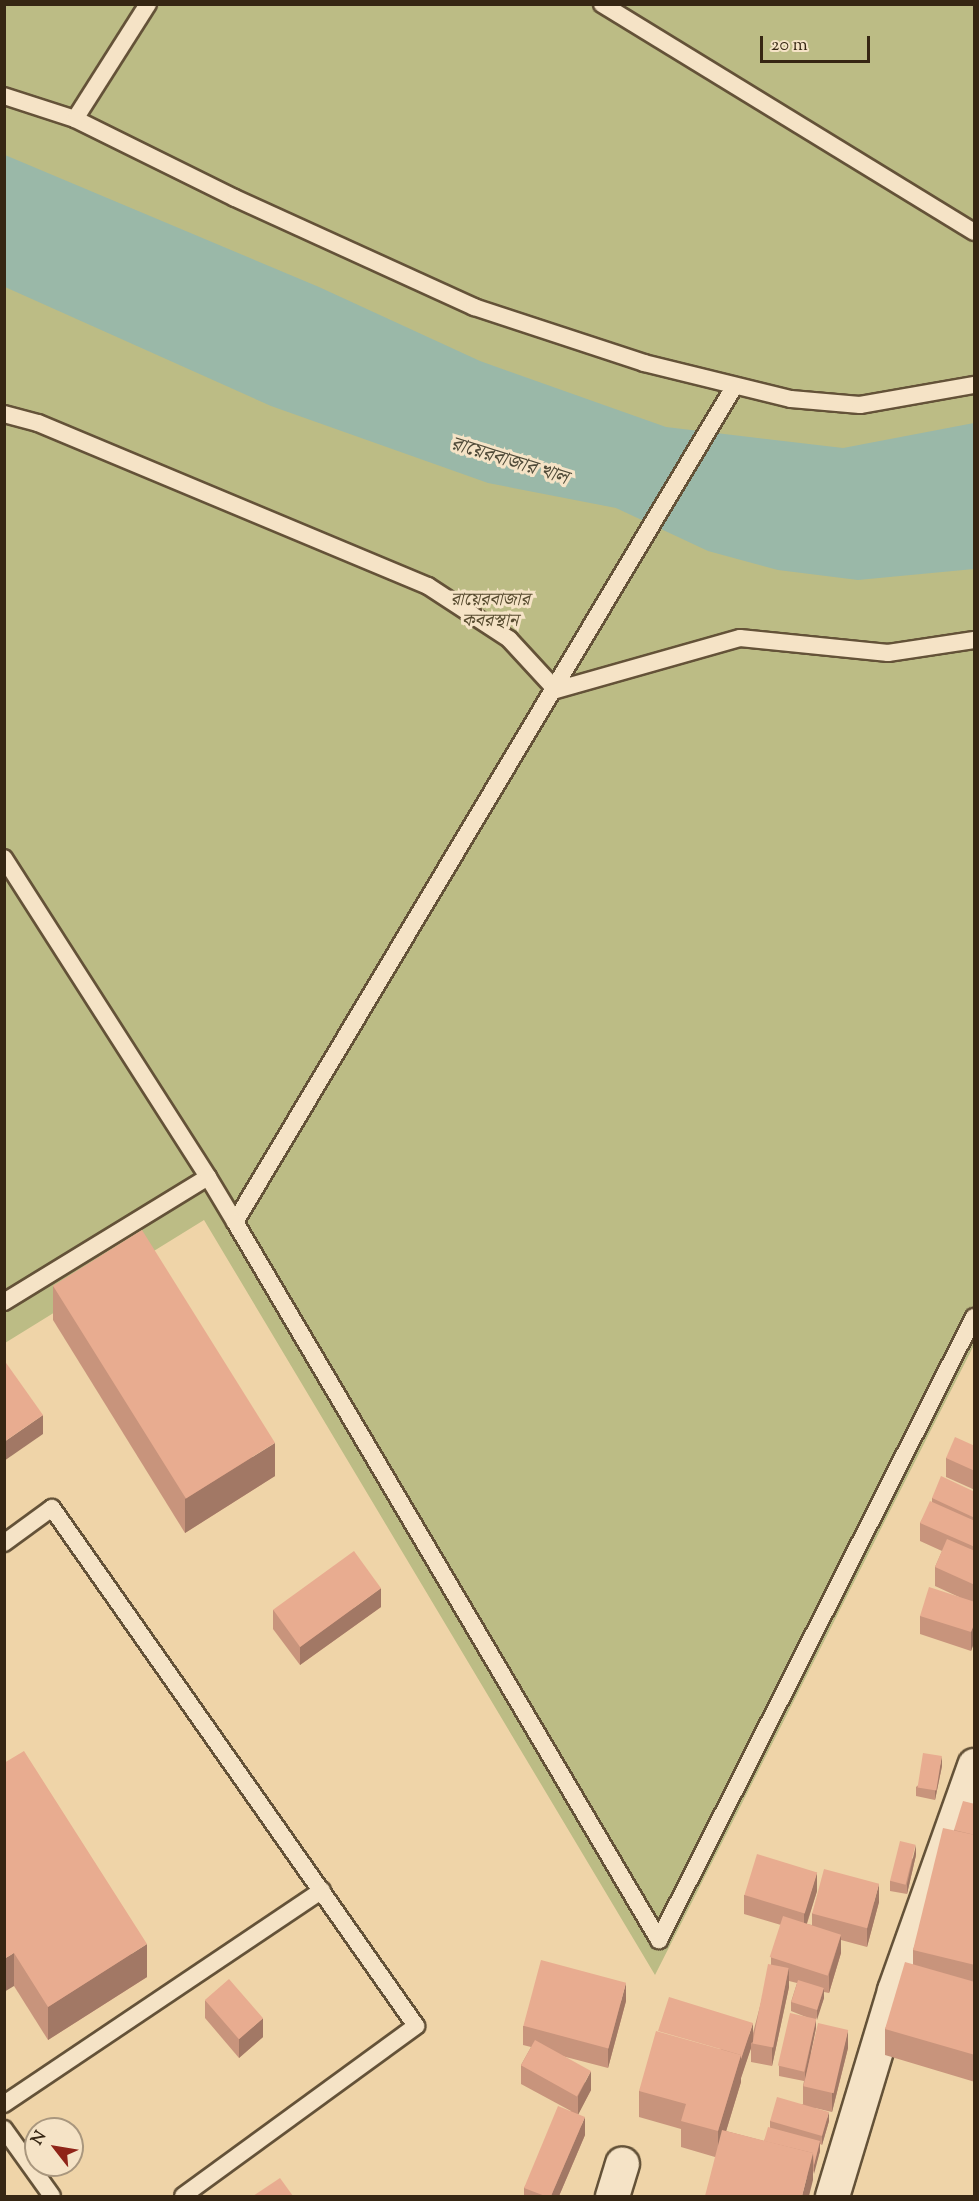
<!DOCTYPE html>
<meta charset="utf-8">
<style>
body{margin:0}
#map{position:relative;width:979px;height:2201px;overflow:hidden;background:#efd4a8;font-family:"Sorts Mill Goudy","Noto Serif Bengali",serif}
div>[style]{position:absolute}
.green>*{inset:0;background:#bcbc85}
.water>*{inset:0;background:#9ab8a8}
.roads{filter:drop-shadow(2px 0 #645238) drop-shadow(-2px 0 #645238) drop-shadow(0 2px #645238) drop-shadow(0 -2px #645238)}
.service>*{height:16px;margin:-8px;padding:0 8px;transform-origin:8px;border-radius:8px;background:#f5e3c6}
.minor>*{height:33px;margin:-16.5px;padding:0 16.5px;transform-origin:16.5px;border-radius:16.5px;background:#f5e3c6}
.wall>*{inset:0;background:#c8947c}
.shaded-wall>*{inset:0;background:#a27865}
.building>*{inset:0;background:#e8ac90;transform-origin:0 0}
span{translate:-50% -50%;white-space:nowrap;text-align:center;line-height:1.15;-webkit-text-stroke:6px #f5e3c6;paint-order:stroke}
.park-label{font-size:18px;color:#584c30;font-style:italic}
.water-label{font-size:20px;color:#4f4a38;font-style:italic}
.frame{position:absolute;inset:0;border:6px solid #362613;pointer-events:none}
.north{position:absolute;left:24px;top:2117px;width:60px;height:60px;box-sizing:border-box;background:#f5e3c6;border:2px solid #a9977e;border-radius:50%;rotate:301deg;font-size:16px;font-weight:700;line-height:24px;text-align:center;color:#362613}
.north::after{content:'';display:block;margin:auto;width:21px;height:27px;background:#8f2418;clip-path:polygon(50% 0,100% 100%,50% 72%,0 100%)}
.scale{position:absolute;left:760px;top:36px;width:110px;height:27px;box-sizing:border-box;border:3px solid #362613;border-top:0;padding-left:8px;font-size:18px;line-height:21px;white-space:nowrap;color:#362613;-webkit-text-stroke:4px #f5e3c6;paint-order:stroke}
</style>
<div id="map">
<div class="green">
<div style="clip-path:polygon(5px 5px,974px 5px,974px 1345px,655px 1975px,204px 1220px,5px 1343px)"></div>
</div>
<div class="water">
<div style="clip-path:polygon(5px 155px,319px 287px,480px 361px,666px 427px,843px 448px,974px 423px,974px 569px,858px 580px,778px 570px,708px 551px,616px 508px,488px 483px,271px 406px,5px 287px)"></div>
</div>
<div class="roads">
<div class="service">
<div style="left:602px;top:4px;width:436px;rotate:31.5deg"></div>
<div style="left:4px;top:96px;width:75px;rotate:17.9deg"></div>
<div style="left:75px;top:119px;width:178px;rotate:26.3deg"></div>
<div style="left:235px;top:198px;width:263px;rotate:24.5deg"></div>
<div style="left:474px;top:307px;width:179px;rotate:18.2deg"></div>
<div style="left:644px;top:363px;width:151px;rotate:13.8deg"></div>
<div style="left:791px;top:399px;width:69px;rotate:5deg"></div>
<div style="left:860px;top:405px;width:116px;rotate:-10deg"></div>
<div style="left:75px;top:119px;width:136px;rotate:-57.6deg"></div>
<div style="left:4px;top:414px;width:35px;rotate:15deg"></div>
<div style="left:38px;top:423px;width:423px;rotate:22.7deg"></div>
<div style="left:428px;top:586px;width:97px;rotate:33.2deg"></div>
<div style="left:509px;top:639px;width:69px;rotate:47.3deg"></div>
<div style="left:556px;top:690px;width:191px;rotate:-15.8deg"></div>
<div style="left:740px;top:638px;width:149px;rotate:5.8deg"></div>
<div style="left:888px;top:653px;width:87px;rotate:-8.6deg"></div>
<div style="left:4px;top:858px;width:379px;rotate:57.4deg"></div>
<div style="left:208px;top:1177px;width:239px;rotate:148.5deg"></div>
<div style="left:208px;top:1177px;width:52px;rotate:59deg"></div>
<div style="left:235px;top:1222px;width:973px;rotate:-59.14deg"></div>
<div style="left:235px;top:1222px;width:834px;rotate:59.44deg"></div>
<div style="left:659px;top:1940px;width:698px;rotate:-63.18deg"></div>
<div style="left:4px;top:1543px;width:59px;rotate:-36.1deg"></div>
<div style="left:52px;top:1508px;width:633px;rotate:54.9deg"></div>
<div style="left:416px;top:2026px;width:288px;rotate:143.9deg"></div>
<div style="left:4px;top:2104px;width:383px;rotate:-33.9deg"></div>
<div style="left:4px;top:2129px;width:82px;rotate:54.4deg"></div>
</div>
<div class="minor">
<div style="left:612px;top:2196px;width:34px;rotate:-73deg"></div>
<div style="left:832px;top:2196px;width:215px;rotate:-73.2deg"></div>
<div style="left:894px;top:1990px;width:239px;rotate:-70.4deg"></div>
</div>
</div>
<div class="wall">
<div style="clip-path:polygon(53px 1286px,275px 1476px,185px 1533px,53px 1320px)"></div>
<div style="clip-path:polygon(975px 1389px,975px 1403px,973px 1402px,973px 1392px)"></div>
<div style="clip-path:polygon(975px 1446px,975px 1490px,946px 1477px,946px 1458px)"></div>
<div style="clip-path:polygon(975px 1492px,975px 1640px,971px 1651px,920px 1634px,920px 1616px,959px 1597px,935px 1586px,935px 1567px,942px 1551px,920px 1541px,920px 1523px,932px 1502px,932px 1498px)"></div>
<div style="clip-path:polygon(381px 1607px,300px 1665px,273px 1629px,273px 1610px)"></div>
<div style="clip-path:polygon(4px 1763px,147px 1977px,48px 2040px,14px 1986px)"></div>
<div style="clip-path:polygon(942px 1766px,935px 1800px,916px 1796px,916px 1787px)"></div>
<div style="clip-path:polygon(975px 1804px,975px 2082px,885px 2055px,885px 2029px,913px 1964px,913px 1950px,954px 1830px)"></div>
<div style="clip-path:polygon(916px 1855px,907px 1894px,890px 1891px,890px 1881px)"></div>
<div style="clip-path:polygon(evenodd,817px 1891px,807px 1924px,812px 1925px,812px 1913px,879px 1902px,867px 1947px,841px 1940px,841px 1953px,829px 1993px,824px 1992px,824px 1998px,816px 2020px,816px 2028px,811px 2053px,848px 2048px,832px 2112px,815px 2108px,829px 2121px,822px 2145px,820px 2144px,820px 2151px,813px 2174px,813px 2180px,715px 2157px,681px 2147px,681px 2129px,639px 2117px,639px 2091px,753px 2033px,771px 1964px,771px 1957px,781px 1925px,744px 1914px,744px 1895px,817px 1891px,789px 1981px,797px 1983px,791px 2002px,791px 2011px,806px 2017px,779px 2066px,779px 2076px,804px 2081px,803px 2086px,803px 2104px,770px 2121px,770px 2128px,764px 2141px,726px 2131px,741px 2082px,741px 2078px,751px 2048px,751px 2062px,772px 2066px,789px 1987px,789px 1981px)"></div>
<div style="clip-path:polygon(205px 2000px,263px 2037px,239px 2058px,205px 2018px)"></div>
<div style="clip-path:polygon(626px 2001px,608px 2068px,562px 2056px,591px 2090px,578px 2114px,585px 2135px,559px 2196px,524px 2196px,524px 2188px,571px 2111px,521px 2084px,521px 2065px,531px 2047px,523px 2045px,523px 2026px)"></div>
</div>
<div class="shaded-wall">
<div style="clip-path:polygon(43px 1415px,43px 1434px,4px 1461px,4px 1442px)"></div>
<div style="clip-path:polygon(275px 1443px,275px 1476px,185px 1533px,185px 1499px)"></div>
<div style="clip-path:polygon(381px 1588px,381px 1607px,300px 1665px,300px 1647px)"></div>
<div style="clip-path:polygon(975px 1622px,975px 1640px,971px 1651px,971px 1632px)"></div>
<div style="clip-path:polygon(942px 1756px,942px 1766px,935px 1800px,935px 1790px)"></div>
<div style="clip-path:polygon(916px 1845px,916px 1855px,907px 1894px,907px 1884px)"></div>
<div style="clip-path:polygon(817px 1872px,817px 1891px,804px 1932px,804px 1914px)"></div>
<div style="clip-path:polygon(879px 1884px,879px 1902px,867px 1947px,867px 1928px)"></div>
<div style="clip-path:polygon(841px 1935px,841px 1953px,829px 1993px,829px 1974px)"></div>
<div style="clip-path:polygon(147px 1944px,147px 1977px,48px 2040px,48px 2007px)"></div>
<div style="clip-path:polygon(14px 1953px,14px 1986px,4px 1992px,4px 1959px)"></div>
<div style="clip-path:polygon(789px 1968px,789px 1987px,772px 2066px,772px 2048px)"></div>
<div style="clip-path:polygon(626px 1983px,626px 2001px,608px 2068px,608px 2049px)"></div>
<div style="clip-path:polygon(824px 1988px,824px 1998px,817px 2020px,817px 2010px)"></div>
<div style="clip-path:polygon(263px 2018px,263px 2037px,239px 2058px,239px 2039px)"></div>
<div style="clip-path:polygon(816px 2019px,816px 2028px,805px 2081px,805px 2072px)"></div>
<div style="clip-path:polygon(753px 2023px,753px 2042px,751px 2043px,751px 2048px,741px 2078px,741px 2059px)"></div>
<div style="clip-path:polygon(848px 2030px,848px 2048px,832px 2112px,832px 2093px)"></div>
<div style="clip-path:polygon(741px 2055px,741px 2082px,718px 2158px,718px 2131px)"></div>
<div style="clip-path:polygon(591px 2071px,591px 2090px,578px 2115px,578px 2096px)"></div>
<div style="clip-path:polygon(829px 2112px,829px 2121px,822px 2145px,822px 2135px)"></div>
<div style="clip-path:polygon(585px 2117px,585px 2135px,559px 2196px,551px 2196px)"></div>
<div style="clip-path:polygon(820px 2141px,820px 2151px,814px 2174px,814px 2165px)"></div>
<div style="clip-path:polygon(813px 2153px,813px 2180px,809px 2196px,802px 2196px)"></div>
</div>
<div class="building">
<div style="left:142px;top:1230px;width:251px;height:105px;rotate:58deg"></div>
<div style="clip-path:polygon(4px 1360px,43px 1415px,4px 1442px)"></div>
<div style="clip-path:polygon(955px 1437px,975px 1446px,975px 1471px,946px 1458px)"></div>
<div style="clip-path:polygon(941px 1476px,975px 1492px,975px 1518px,932px 1498px)"></div>
<div style="clip-path:polygon(930px 1501px,975px 1521px,975px 1547px,920px 1523px)"></div>
<div style="clip-path:polygon(947px 1539px,975px 1551px,975px 1585px,935px 1567px)"></div>
<div style="left:354px;top:1551px;width:46px;height:100px;rotate:54deg"></div>
<div style="clip-path:polygon(929px 1587px,975px 1602px,975px 1622px,971px 1632px,920px 1616px)"></div>
<div style="clip-path:polygon(24px 1751px,147px 1944px,48px 2007px,14px 1953px,4px 1959px,4px 1763px)"></div>
<div style="left:923px;top:1753px;width:19px;height:35px;rotate:9deg"></div>
<div style="clip-path:polygon(963px 1801px,975px 1804px,975px 1835px,954px 1830px)"></div>
<div style="clip-path:polygon(943px 1828px,975px 1835px,975px 1965px,913px 1950px)"></div>
<div style="left:900px;top:1841px;width:16px;height:41px;rotate:14deg"></div>
<div style="left:757px;top:1854px;width:63px;height:43px;rotate:17deg"></div>
<div style="left:824px;top:1869px;width:57px;height:46px;rotate:15deg"></div>
<div style="left:783px;top:1916px;width:61px;height:43px;rotate:18deg"></div>
<div style="left:541px;top:1960px;width:88px;height:68px;rotate:15deg"></div>
<div style="clip-path:polygon(905px 1962px,975px 1982px,975px 2055px,885px 2029px)"></div>
<div style="left:768px;top:1964px;width:21px;height:81px;rotate:11deg"></div>
<div style="left:229px;top:1979px;width:52px;height:32px;rotate:49deg"></div>
<div style="left:798px;top:1980px;width:27px;height:23px;rotate:17deg"></div>
<div style="clip-path:polygon(669px 1997px,753px 2023px,741px 2059px,741px 2055px,658px 2031px)"></div>
<div style="left:790px;top:2013px;width:27px;height:54px;rotate:13deg"></div>
<div style="left:818px;top:2023px;width:31px;height:65px;rotate:13deg"></div>
<div style="clip-path:polygon(656px 2031px,741px 2055px,718px 2131px,681px 2121px,686px 2104px,639px 2091px)"></div>
<div style="left:535px;top:2040px;width:64px;height:29px;rotate:29deg"></div>
<div style="left:777px;top:2097px;width:54px;height:25px;rotate:16deg"></div>
<div style="clip-path:polygon(558px 2106px,585px 2117px,551px 2196px,545px 2196px,524px 2188px)"></div>
<div style="clip-path:polygon(768px 2127px,820px 2141px,814px 2165px,813px 2153px,764px 2141px)"></div>
<div style="clip-path:polygon(722px 2130px,813px 2153px,802px 2196px,705px 2196px)"></div>
<div style="clip-path:polygon(280px 2178px,293px 2196px,253px 2196px)"></div>
</div>
<div class="park-label">
<span style="left:490px;top:612px">রায়েরবাজার<br>কবরস্থান</span>
</div>
<div class="water-label">
<span style="left:509px;top:462px;rotate:17deg">রায়েরবাজার খাল</span>
</div>
<div class="frame"></div>
<div class="north">N</div>
<div class="scale">20 m</div>
</div>
